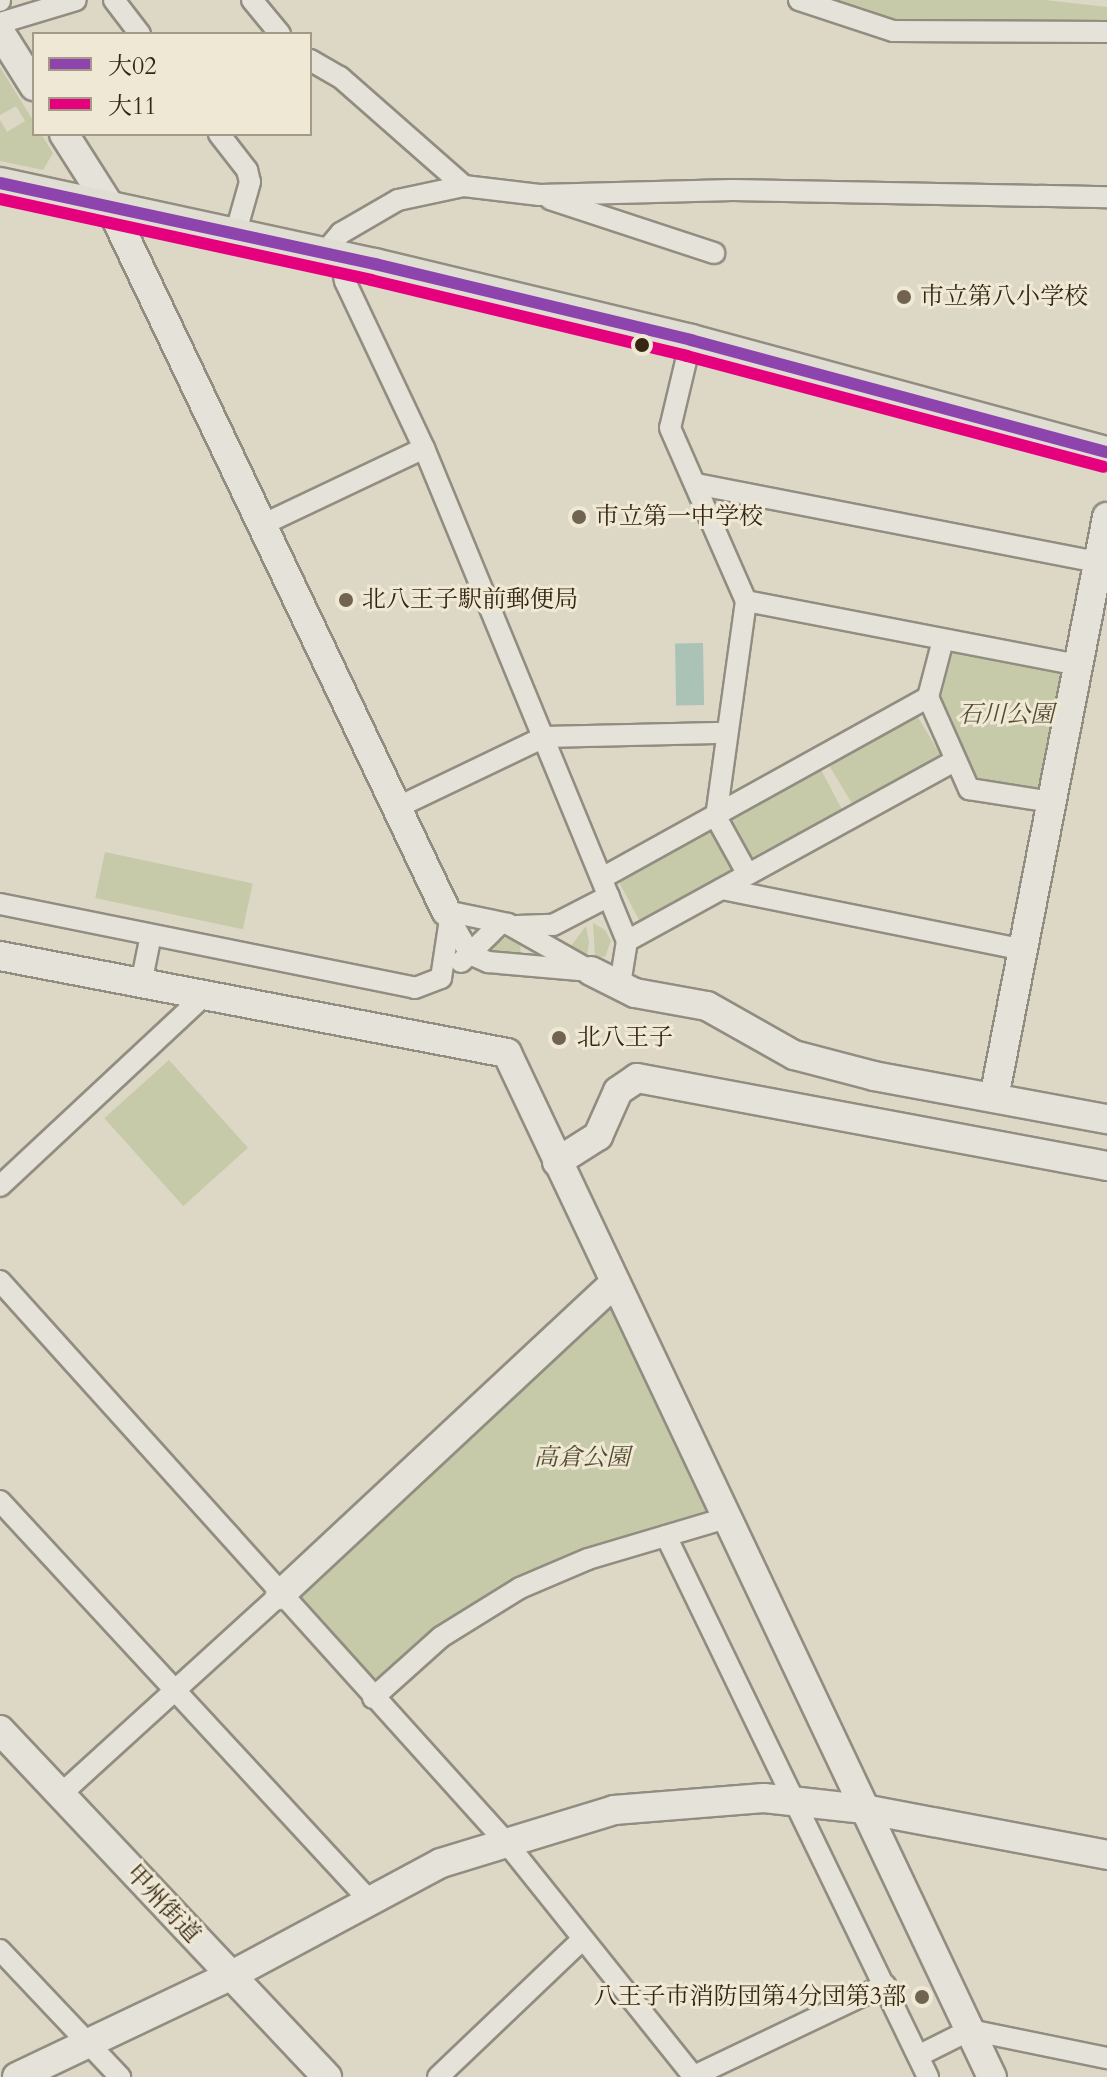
<!DOCTYPE html>
<meta charset="utf-8">
<style>
body{margin:0}
#map{position:relative;width:1107px;height:2077px;overflow:hidden;background:#ddd7c6;font-family:Cardo,"Noto Serif JP",serif}
div>[style]{position:absolute}
.green>*{inset:0;background:#c6caa9;transform-origin:0 0}
.water>*{inset:0;background:#abc3b7;transform-origin:0 0}
.roads{filter:drop-shadow(2px 0 #928d81) drop-shadow(-2px 0 #928d81) drop-shadow(0 2px #928d81) drop-shadow(0 -2px #928d81)}
.street>*{height:20px;margin:-10px;padding:0 10px;transform-origin:10px;border-radius:10px;background:#e5e2da}
.secondary>*{height:28px;margin:-14px;padding:0 14px;transform-origin:14px;border-radius:14px;background:#e5e2da}
.primary>*{height:30px;margin:-15px;padding:0 15px;transform-origin:15px;border-radius:15px;background:#e0ddd3}
.bus-1>*{height:12px;margin:-6px;padding:0 6px;transform-origin:6px;border-radius:6px;background:#8e44ad}
.bus-2>*{height:12px;margin:-6px;padding:0 6px;transform-origin:6px;border-radius:6px;background:#e5007d}
.dots>*{width:22px;height:22px;translate:-50% -50%;box-sizing:border-box;border:4px solid #efe8d4;border-radius:50%}
span{translate:-50% -50%;white-space:nowrap;text-align:center;line-height:1.15;-webkit-text-stroke:6px #efe8d4;paint-order:stroke}
.poi-label{font-size:24px;color:#352612}
.left{translate:0 -50%;text-align:left}
.right{translate:-100% -50%;text-align:right}
.park-label{font-size:24px;color:#554c32;font-style:italic}
.street-label{font-size:24px;color:#352612}
.legend{position:absolute;left:32px;top:32px;width:280px;height:104px;box-sizing:border-box;background:#efe8d4;border:2px solid #a59a86;margin:0;padding:10px 14px;list-style:none;font-size:24px;color:#352612}
.legend li{display:flex;align-items:center;gap:16px;height:40px}
.legend b{width:40px;border:2px solid #a59a86}
</style>
<div id="map">
<div class="green">
<div style="clip-path:polygon(799px 0,1045px 0,1107px 7px,1107px 32px,893px 31px)"></div>
<div style="clip-path:polygon(0 67px,34px 122px,34px 134px,41px 134px,53px 153px,43px 170px,0 161px,0 120px,7px 132px,25px 121px,16px 106px,0 115px)"></div>
<div style="clip-path:polygon(952px 651px,1068px 672px,1044px 792px,979px 780px,939px 706px)"></div>
<div style="left:916px;top:714px;width:48px;height:101px;rotate:59deg"></div>
<div style="left:820px;top:768px;width:47px;height:103px;rotate:62deg"></div>
<div style="left:712px;top:829px;width:49px;height:107px;rotate:62deg"></div>
<div style="left:105px;top:852px;width:151px;height:47px;rotate:12deg"></div>
<div style="clip-path:polygon(593px 923px,605px 930px,611px 941px,605px 957px,595px 956px)"></div>
<div style="clip-path:polygon(586px 926px,589px 942px,587px 958px,571px 946px)"></div>
<div style="clip-path:polygon(506px 938px,520px 940px,521px 957px,489px 950px,490px 942px)"></div>
<div style="left:169px;top:1060px;width:118px;height:87px;rotate:48deg"></div>
<div style="clip-path:polygon(611px 1306px,709px 1514px,585px 1552px,375px 1683px,299px 1596px)"></div>
</div>
<div class="water">
<div style="left:703px;top:643px;width:62px;height:28px;rotate:89deg"></div>
</div>
<div class="roads">
<div class="street">
<div style="left:114px;top:0;width:43px;rotate:52.6deg"></div>
<div style="left:252px;top:0;width:44px;rotate:50.5deg"></div>
<div style="left:799px;top:0;width:99px;rotate:18.3deg"></div>
<div style="left:893px;top:31px;width:214px;rotate:0.3deg"></div>
<div style="left:0;top:1px;width:1px;rotate:-90deg"></div>
<div style="left:0;top:23px;width:79px;rotate:-16.8deg"></div>
<div style="left:310px;top:60px;width:34px;rotate:30deg"></div>
<div style="left:340px;top:77px;width:165px;rotate:41.3deg"></div>
<div style="left:219px;top:134px;width:46px;rotate:52.1deg"></div>
<div style="left:247px;top:170px;width:12px;rotate:76deg"></div>
<div style="left:250px;top:182px;width:55px;rotate:105.8deg"></div>
<div style="left:550px;top:199px;width:173px;rotate:18.2deg"></div>
<div style="left:324px;top:253px;width:26px;rotate:-50deg"></div>
<div style="left:341px;top:233px;width:66px;rotate:-30.1deg"></div>
<div style="left:398px;top:200px;width:67px;rotate:-12deg"></div>
<div style="left:464px;top:186px;width:76px;rotate:6.8deg"></div>
<div style="left:539px;top:195px;width:194px;rotate:-1.5deg"></div>
<div style="left:733px;top:190px;width:374px;rotate:1.1deg"></div>
<div style="left:340px;top:257px;width:25px;rotate:78deg"></div>
<div style="left:345px;top:281px;width:185px;rotate:64.7deg"></div>
<div style="left:424px;top:448px;width:533px;rotate:67.62deg"></div>
<div style="left:627px;top:941px;width:44px;rotate:99.2deg"></div>
<div style="left:691px;top:340px;width:90px;rotate:103.4deg"></div>
<div style="left:670px;top:428px;width:189px;rotate:66.3deg"></div>
<div style="left:746px;top:601px;width:218px;rotate:97.9deg"></div>
<div style="left:716px;top:817px;width:64px;rotate:61deg"></div>
<div style="left:696px;top:484px;width:409px;rotate:11deg"></div>
<div style="left:262px;top:525px;width:179px;rotate:-25.4deg"></div>
<div style="left:746px;top:601px;width:337px;rotate:10.9deg"></div>
<div style="left:943px;top:640px;width:59px;rotate:104.7deg"></div>
<div style="left:928px;top:697px;width:101px;rotate:66deg"></div>
<div style="left:969px;top:789px;width:83px;rotate:9deg"></div>
<div style="left:396px;top:808px;width:164px;rotate:-25.6deg"></div>
<div style="left:544px;top:737px;width:183px;rotate:-1.3deg"></div>
<div style="left:602px;top:878px;width:373px;rotate:-29deg"></div>
<div style="left:722px;top:889px;width:308px;rotate:11.4deg"></div>
<div style="left:0;top:904px;width:423px;rotate:11.4deg"></div>
<div style="left:415px;top:988px;width:28px;rotate:-21deg"></div>
<div style="left:441px;top:978px;width:60px;rotate:-81.3deg"></div>
<div style="left:446px;top:911px;width:63px;rotate:11.8deg"></div>
<div style="left:508px;top:924px;width:87px;rotate:29.5deg"></div>
<div style="left:450px;top:919px;width:40px;rotate:60.3deg"></div>
<div style="left:470px;top:954px;width:20px;rotate:24deg"></div>
<div style="left:488px;top:962px;width:103px;rotate:5deg"></div>
<div style="left:517px;top:926px;width:36px;rotate:-2deg"></div>
<div style="left:553px;top:925px;width:63px;rotate:-27.4deg"></div>
<div style="left:627px;top:941px;width:374px;rotate:-28.8deg"></div>
<div style="left:461px;top:962px;width:56px;rotate:-44.3deg"></div>
<div style="left:141px;top:984px;width:50px;rotate:-78.5deg"></div>
<div style="left:0;top:1186px;width:277px;rotate:-43deg"></div>
<div style="left:0;top:1281px;width:754px;rotate:47.96deg"></div>
<div style="left:505px;top:1841px;width:302px;rotate:51.3deg"></div>
<div style="left:0;top:1501px;width:542px;rotate:47.24deg"></div>
<div style="left:666px;top:1536px;width:601px;rotate:64.16deg"></div>
<div style="left:373px;top:1698px;width:91px;rotate:-41.9deg"></div>
<div style="left:441px;top:1637px;width:93px;rotate:-31.8deg"></div>
<div style="left:520px;top:1588px;width:74px;rotate:-23.1deg"></div>
<div style="left:588px;top:1559px;width:141px;rotate:-16.5deg"></div>
<div style="left:61px;top:1794px;width:296px;rotate:-42.3deg"></div>
<div style="left:0;top:1950px;width:175px;rotate:46.6deg"></div>
<div style="left:918px;top:2056px;width:58px;rotate:-26.6deg"></div>
<div style="left:970px;top:2030px;width:140px;rotate:11.6deg"></div>
<div style="left:438px;top:2077px;width:200px;rotate:-43.6deg"></div>
<div style="left:692px;top:2077px;width:214px;rotate:-25.5deg"></div>
</div>
<div class="secondary">
<div style="left:0;top:32px;width:64px;rotate:57.8deg"></div>
<div style="left:64px;top:134px;width:88px;rotate:57.6deg"></div>
<div style="left:111px;top:208px;width:779px;rotate:64.52deg"></div>
<div style="left:0;top:956px;width:516px;rotate:10.83deg"></div>
<div style="left:507px;top:1053px;width:1133px;rotate:64.66deg"></div>
<div style="left:591px;top:971px;width:49px;rotate:26.6deg"></div>
<div style="left:635px;top:993px;width:73px;rotate:10.2deg"></div>
<div style="left:707px;top:1006px;width:100px;rotate:29.4deg"></div>
<div style="left:794px;top:1055px;width:83px;rotate:14.7deg"></div>
<div style="left:874px;top:1076px;width:237px;rotate:10.5deg"></div>
<div style="left:994px;top:1098px;width:592px;rotate:-78.99deg"></div>
<div style="left:557px;top:1162px;width:49px;rotate:-32.4deg"></div>
<div style="left:598px;top:1136px;width:49px;rotate:-66deg"></div>
<div style="left:618px;top:1091px;width:23px;rotate:-34deg"></div>
<div style="left:637px;top:1078px;width:478px;rotate:10.6deg"></div>
<div style="left:280px;top:1595px;width:458px;rotate:-43deg"></div>
<div style="left:0;top:1730px;width:477px;rotate:46.7deg"></div>
<div style="left:17px;top:2077px;width:236px;rotate:-25.4deg"></div>
<div style="left:230px;top:1976px;width:239px;rotate:-28.2deg"></div>
<div style="left:441px;top:1863px;width:181px;rotate:-17deg"></div>
<div style="left:614px;top:1810px;width:150px;rotate:-4.6deg"></div>
<div style="left:764px;top:1798px;width:101px;rotate:6.3deg"></div>
<div style="left:864px;top:1809px;width:247px;rotate:10.7deg"></div>
</div>
<div class="primary">
<div style="left:0;top:183px;width:384px;rotate:12.2deg"></div>
<div style="left:375px;top:264px;width:325px;rotate:13.5deg"></div>
<div style="left:691px;top:340px;width:431px;rotate:15.1deg"></div>
</div>
</div>
<div class="bus-1">
<div style="left:0;top:183px;width:384px;rotate:12.2deg"></div>
<div style="left:375px;top:264px;width:325px;rotate:13.5deg"></div>
<div style="left:691px;top:340px;width:431px;rotate:15.1deg"></div>
</div>
<div class="bus-2">
<div style="left:0;top:199px;width:380px;rotate:12.3deg"></div>
<div style="left:371px;top:280px;width:325px;rotate:13.5deg"></div>
<div style="left:687px;top:356px;width:431px;rotate:14.9deg"></div>
</div>
<div class="dots">
<div style="left:904px;top:297px;background:#706451"></div>
<div style="left:642px;top:345px;background:#352612"></div>
<div style="left:579px;top:517px;background:#706451"></div>
<div style="left:346px;top:600px;background:#706451"></div>
<div style="left:559px;top:1038px;background:#706451"></div>
<div style="left:922px;top:1997px;background:#706451"></div>
</div>
<div class="poi-label">
<span class="left" style="left:920px;top:297px">市立第八小学校</span>
<span class="left" style="left:595px;top:517px">市立第一中学校</span>
<span class="left" style="left:362px;top:600px">北八王子駅前郵便局</span>
<span class="left" style="left:577px;top:1038px">北八王子</span>
<span class="right" style="left:906px;top:1997px">八王子市消防団第4分団第3部</span>
</div>
<div class="park-label">
<span style="left:1006px;top:715px">石川公園</span>
<span style="left:582px;top:1458px">高倉公園</span>
</div>
<div class="street-label">
<span style="left:163px;top:1904px;rotate:47deg">甲州街道</span>
</div>
<ul class="legend">
<li><b style="height:10px;background:#8e44ad"></b>大02</li>
<li><b style="height:10px;background:#e5007d"></b>大11</li>
</ul>
</div>
